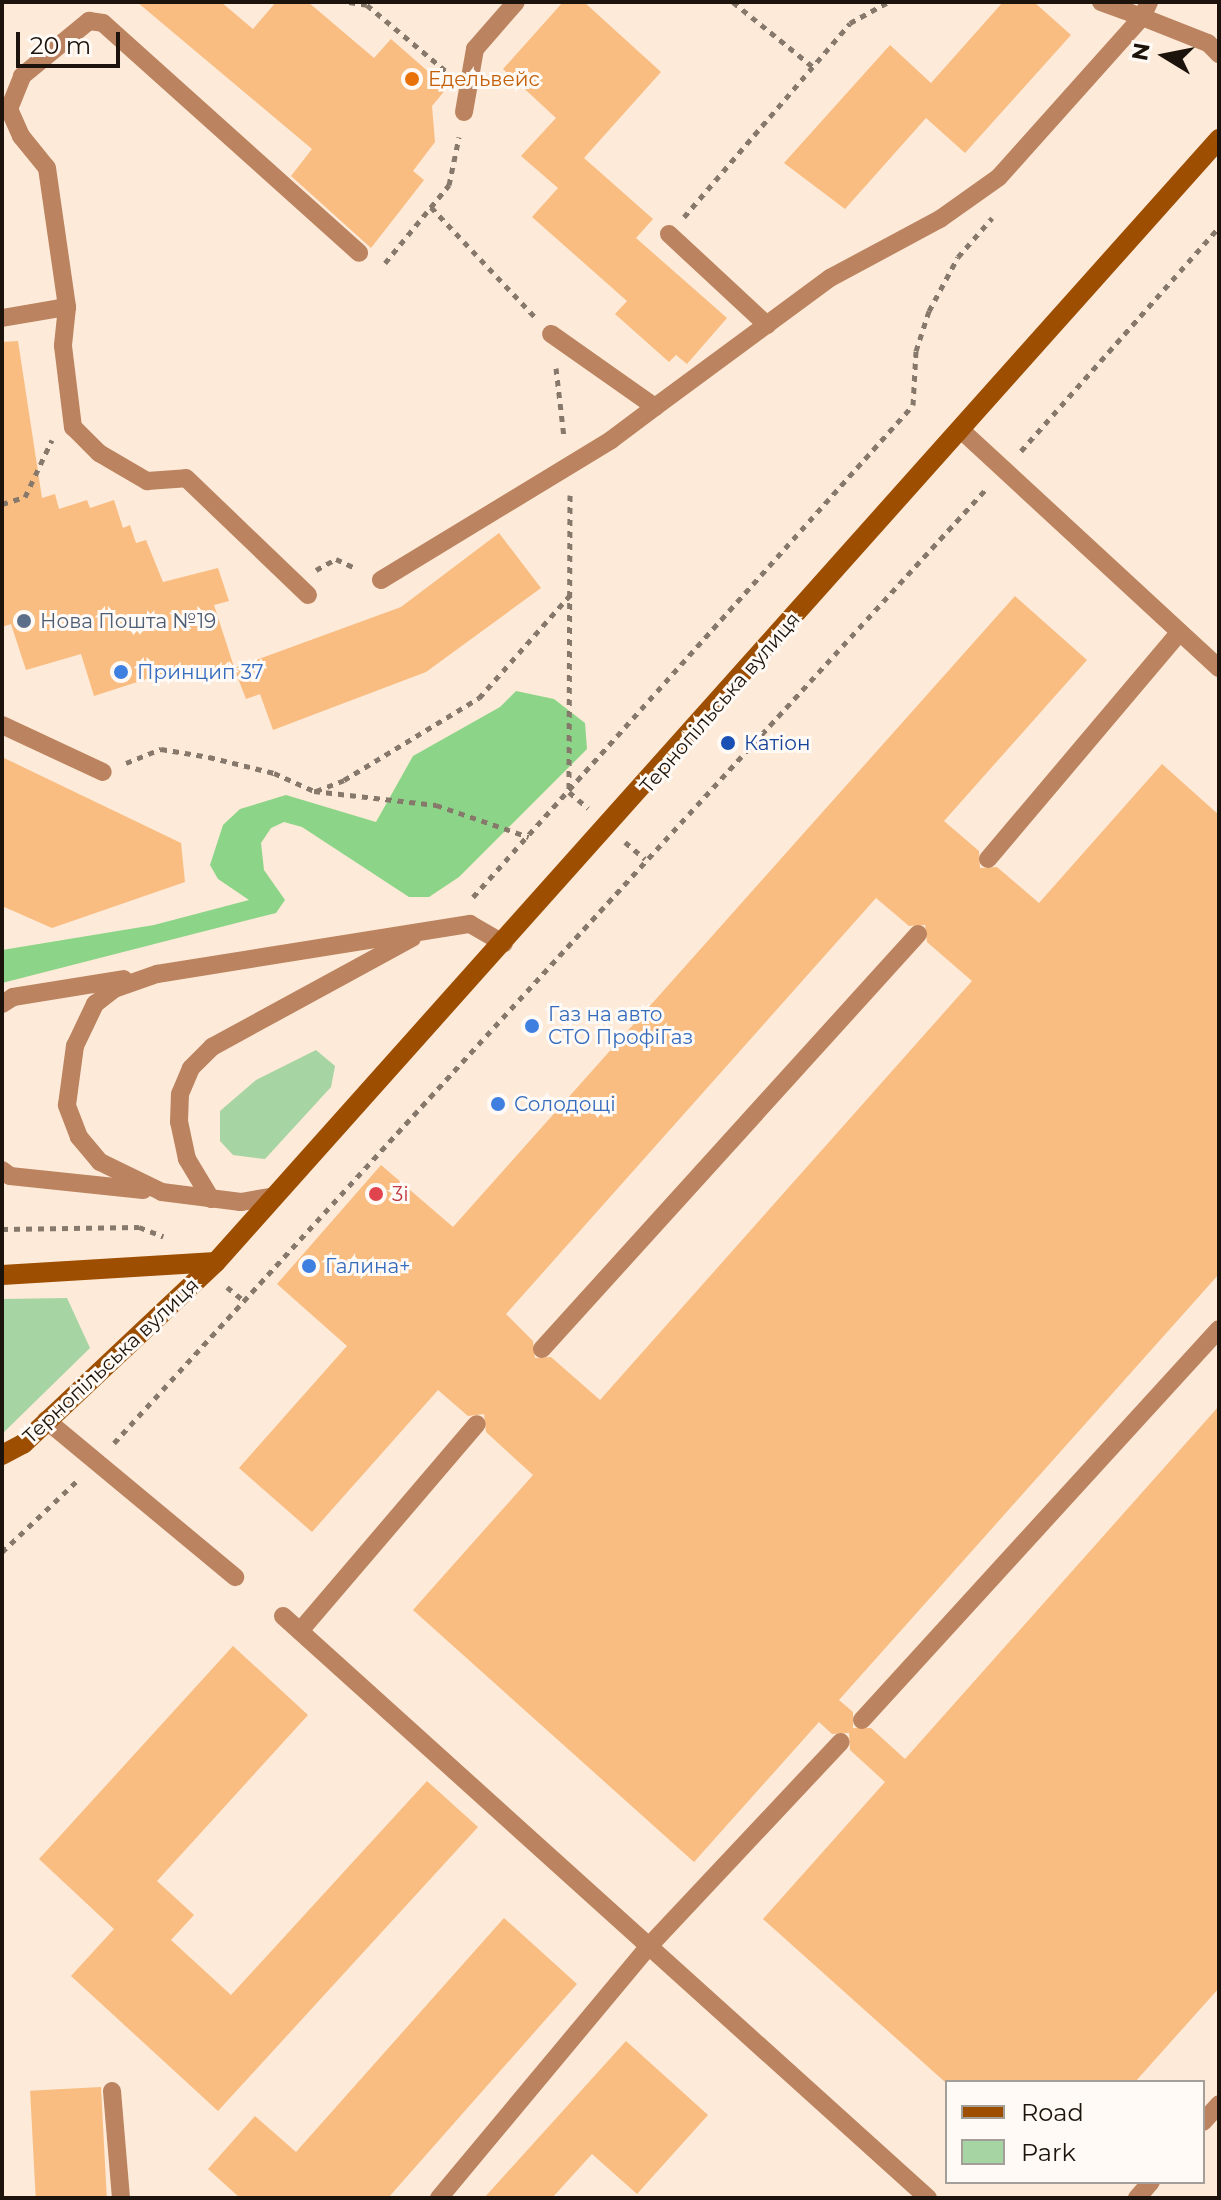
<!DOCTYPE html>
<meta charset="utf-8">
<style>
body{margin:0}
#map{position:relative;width:1221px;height:2200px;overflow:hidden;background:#fdead8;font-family:Montserrat,sans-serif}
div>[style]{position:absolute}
.green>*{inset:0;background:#a6d4a2}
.forest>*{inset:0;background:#8cd487}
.building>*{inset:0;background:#f9bd82;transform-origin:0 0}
.path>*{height:5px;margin-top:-2.5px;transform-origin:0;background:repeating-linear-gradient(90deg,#86796c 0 6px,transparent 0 12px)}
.lane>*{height:18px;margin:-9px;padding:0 9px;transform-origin:9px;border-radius:9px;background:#bb835f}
.secondary>*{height:20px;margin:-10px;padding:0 10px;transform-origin:10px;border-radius:10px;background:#9d4e00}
.dots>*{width:22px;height:22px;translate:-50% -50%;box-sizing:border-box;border:4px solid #fffaf5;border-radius:50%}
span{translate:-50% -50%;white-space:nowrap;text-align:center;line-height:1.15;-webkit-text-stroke:6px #fffaf5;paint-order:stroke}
.food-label{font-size:20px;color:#c56008}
.left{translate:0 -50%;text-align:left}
.service-label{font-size:20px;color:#4e5e75}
.shop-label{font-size:20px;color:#366cbe}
.street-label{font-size:20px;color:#1c140c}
.transit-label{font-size:20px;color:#164399}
.health-label{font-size:20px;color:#be3a42}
.frame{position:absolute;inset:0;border:4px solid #1c140c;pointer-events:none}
.legend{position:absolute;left:945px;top:2080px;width:260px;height:104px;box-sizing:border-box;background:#fffaf5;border:2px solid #a49e98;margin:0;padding:10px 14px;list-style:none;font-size:24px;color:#1c140c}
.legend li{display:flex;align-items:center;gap:16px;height:40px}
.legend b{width:40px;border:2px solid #a49e98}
.north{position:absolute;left:1125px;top:16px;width:80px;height:80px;-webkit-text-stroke:6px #fffaf5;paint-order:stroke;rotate:280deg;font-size:22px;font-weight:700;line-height:32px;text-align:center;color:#1c140c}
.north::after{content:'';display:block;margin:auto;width:28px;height:36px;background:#1c140c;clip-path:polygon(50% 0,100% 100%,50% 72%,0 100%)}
.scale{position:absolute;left:16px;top:32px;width:104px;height:36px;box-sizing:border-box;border:4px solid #1c140c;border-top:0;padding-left:10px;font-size:24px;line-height:28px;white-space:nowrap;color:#1c140c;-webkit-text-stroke:6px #fffaf5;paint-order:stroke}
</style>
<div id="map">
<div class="green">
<div style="clip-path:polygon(316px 1050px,335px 1066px,331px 1087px,265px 1159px,233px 1155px,220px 1141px,220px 1111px,256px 1080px)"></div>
<div style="clip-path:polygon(67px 1298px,90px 1348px,2px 1434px,2px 1299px)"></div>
</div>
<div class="forest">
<div style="clip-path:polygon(516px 691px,554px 699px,585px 723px,587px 749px,459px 877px,429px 897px,409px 897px,302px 827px,284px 822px,271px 828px,261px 843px,264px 870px,285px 900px,276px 913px,2px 983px,2px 950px,154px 925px,249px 900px,218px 879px,210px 865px,223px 825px,240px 809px,286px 795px,376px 822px,413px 756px,500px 707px)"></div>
</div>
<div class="building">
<div style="clip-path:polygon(137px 2px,221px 2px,253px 29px,276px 2px,308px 2px,374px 58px,391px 39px,447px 88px,432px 106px,435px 142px,413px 171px,424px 180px,371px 248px,291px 176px,312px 149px)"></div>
<div style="clip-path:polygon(563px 2px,584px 2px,661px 72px,584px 158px,653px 219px,636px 238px,727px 318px,687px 364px,676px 355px,669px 362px,615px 314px,627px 301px,532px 217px,558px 188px,521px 156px,556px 118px,503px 69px)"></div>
<div style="clip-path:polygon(1003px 2px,1034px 2px,1071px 35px,965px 153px,926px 118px,845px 209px,784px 163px,890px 45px,931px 83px)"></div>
<div style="clip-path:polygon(18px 341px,42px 498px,55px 494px,59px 509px,87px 500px,90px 508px,114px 500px,123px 528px,130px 525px,136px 543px,146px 540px,163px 582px,218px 568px,229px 601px,214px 605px,234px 667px,198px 679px,193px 664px,94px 696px,81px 654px,26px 670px,11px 624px,2px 627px,2px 342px)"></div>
<div style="clip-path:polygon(499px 533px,541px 588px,426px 672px,273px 730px,260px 694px,246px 699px,234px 668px,401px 607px)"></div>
<div style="clip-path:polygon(evenodd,1015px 596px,1087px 660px,944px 821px,979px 851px,980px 868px,997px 867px,1039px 903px,1162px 764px,1219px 815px,1219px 1274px,839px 1700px,853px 1712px,853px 1728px,871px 1728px,905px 1759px,1219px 1406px,1219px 1988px,1135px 2082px,945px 2082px,763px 1919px,885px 1782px,850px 1750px,849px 1733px,832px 1734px,819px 1722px,694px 1862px,413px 1610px,533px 1475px,486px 1432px,484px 1414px,468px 1416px,438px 1390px,312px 1532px,239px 1468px,347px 1346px,277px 1284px,381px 1165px,453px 1227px,1015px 596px,876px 898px,909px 926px,925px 925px,927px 942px,972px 981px,600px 1400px,551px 1357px,535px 1358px,533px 1341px,506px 1314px,876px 898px)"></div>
<div style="clip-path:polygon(2px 757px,181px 843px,185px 882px,52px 928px,2px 906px)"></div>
<div style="clip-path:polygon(233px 1646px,308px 1715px,157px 1881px,194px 1915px,171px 1940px,231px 1995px,427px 1781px,478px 1827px,218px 2111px,71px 1976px,114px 1929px,39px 1859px)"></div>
<div style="clip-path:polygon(504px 1918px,577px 1984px,388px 2198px,240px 2198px,208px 2169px,255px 2116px,296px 2152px)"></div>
<div style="clip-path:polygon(626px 2041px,708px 2115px,637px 2194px,592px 2154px,552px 2198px,484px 2198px)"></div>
<div style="left:101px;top:2087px;width:111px;height:71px;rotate:87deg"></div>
</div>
<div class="path">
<div style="left:349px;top:2px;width:18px;rotate:9deg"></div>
<div style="left:367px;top:5px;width:103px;rotate:39.9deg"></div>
<div style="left:733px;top:2px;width:102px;rotate:39deg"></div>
<div style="left:431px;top:207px;width:151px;rotate:46.6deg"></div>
<div style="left:684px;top:217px;width:255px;rotate:-49.4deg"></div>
<div style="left:850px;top:23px;width:43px;rotate:-28.9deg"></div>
<div style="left:385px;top:263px;width:101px;rotate:-50.6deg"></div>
<div style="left:449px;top:185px;width:49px;rotate:-78.2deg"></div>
<div style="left:556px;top:368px;width:69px;rotate:83.4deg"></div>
<div style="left:1021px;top:451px;width:299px;rotate:-48.5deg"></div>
<div style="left:570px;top:495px;width:297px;rotate:90.2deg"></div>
<div style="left:569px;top:792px;width:25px;rotate:40deg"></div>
<div style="left:2px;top:504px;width:24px;rotate:-17deg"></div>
<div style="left:25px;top:497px;width:63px;rotate:-64.7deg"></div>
<div style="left:316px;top:570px;width:23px;rotate:-29deg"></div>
<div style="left:336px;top:559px;width:23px;rotate:25deg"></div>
<div style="left:126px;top:763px;width:38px;rotate:-22deg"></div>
<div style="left:161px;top:749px;width:49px;rotate:9.5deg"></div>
<div style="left:209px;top:757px;width:67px;rotate:13.8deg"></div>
<div style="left:274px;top:773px;width:44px;rotate:24.2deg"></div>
<div style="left:314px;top:791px;width:123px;rotate:6.5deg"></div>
<div style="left:436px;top:805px;width:98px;rotate:19deg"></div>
<div style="left:316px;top:791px;width:30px;rotate:-21deg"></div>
<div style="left:344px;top:780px;width:158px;rotate:-31.3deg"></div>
<div style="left:479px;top:698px;width:137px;rotate:-48.5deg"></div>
<div style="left:625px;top:842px;width:26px;rotate:40deg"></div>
<div style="left:473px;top:897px;width:660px;rotate:-48.19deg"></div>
<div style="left:913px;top:405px;width:54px;rotate:-86.8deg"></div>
<div style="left:916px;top:351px;width:42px;rotate:-72deg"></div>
<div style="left:929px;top:311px;width:61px;rotate:-61.8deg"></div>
<div style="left:958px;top:257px;width:52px;rotate:-48.9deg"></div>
<div style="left:2px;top:1229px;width:137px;rotate:-0.8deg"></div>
<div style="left:139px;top:1227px;width:26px;rotate:21deg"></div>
<div style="left:227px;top:1287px;width:21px;rotate:39deg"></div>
<div style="left:114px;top:1443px;width:1294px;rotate:-47.57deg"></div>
<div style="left:2px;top:1552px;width:106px;rotate:-43.5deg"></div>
</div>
<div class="lane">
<div style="left:1101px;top:2px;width:44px;rotate:20.1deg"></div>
<div style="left:1142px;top:17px;width:17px;rotate:-65deg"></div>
<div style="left:9px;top:109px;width:35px;rotate:-68deg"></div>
<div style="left:22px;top:76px;width:87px;rotate:-39.4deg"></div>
<div style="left:89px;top:21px;width:14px;rotate:8deg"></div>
<div style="left:103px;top:23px;width:344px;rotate:41.9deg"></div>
<div style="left:2px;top:110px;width:7px;rotate:-8deg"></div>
<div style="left:9px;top:109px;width:30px;rotate:66deg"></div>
<div style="left:21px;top:136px;width:41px;rotate:50.9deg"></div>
<div style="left:47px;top:168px;width:140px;rotate:81.8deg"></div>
<div style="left:67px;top:307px;width:39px;rotate:96deg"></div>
<div style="left:63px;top:346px;width:82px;rotate:83deg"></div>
<div style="left:73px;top:427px;width:37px;rotate:45deg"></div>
<div style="left:99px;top:453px;width:56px;rotate:30.3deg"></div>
<div style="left:147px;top:481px;width:39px;rotate:-4deg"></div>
<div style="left:186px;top:478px;width:169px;rotate:43.8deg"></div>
<div style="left:464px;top:112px;width:64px;rotate:-80.1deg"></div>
<div style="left:475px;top:49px;width:62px;rotate:-48.9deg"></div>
<div style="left:669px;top:234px;width:134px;rotate:42.9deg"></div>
<div style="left:2px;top:318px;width:66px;rotate:-9.6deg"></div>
<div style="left:655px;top:407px;width:217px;rotate:-36.4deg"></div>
<div style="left:830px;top:278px;width:125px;rotate:-28.2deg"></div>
<div style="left:940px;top:219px;width:72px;rotate:-35.4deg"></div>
<div style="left:999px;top:177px;width:215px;rotate:-48.2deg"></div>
<div style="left:1142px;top:17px;width:71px;rotate:21.5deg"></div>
<div style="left:1208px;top:43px;width:16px;rotate:45deg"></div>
<div style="left:961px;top:430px;width:351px;rotate:42.7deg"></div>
<div style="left:381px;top:580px;width:269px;rotate:-31.3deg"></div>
<div style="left:611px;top:440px;width:55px;rotate:-36.9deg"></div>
<div style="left:655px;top:407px;width:127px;rotate:-144.9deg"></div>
<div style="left:2px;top:725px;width:111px;rotate:25deg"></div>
<div style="left:988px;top:859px;width:297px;rotate:-49.8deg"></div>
<div style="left:2px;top:1004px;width:13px;rotate:-32deg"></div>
<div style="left:13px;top:997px;width:112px;rotate:-9.2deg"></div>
<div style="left:2px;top:1170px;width:10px;rotate:37deg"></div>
<div style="left:10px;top:1176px;width:134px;rotate:6deg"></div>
<div style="left:275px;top:1196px;width:35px;rotate:170deg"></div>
<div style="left:241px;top:1202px;width:80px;rotate:-172.8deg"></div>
<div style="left:162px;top:1192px;width:69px;rotate:-154.2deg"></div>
<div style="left:100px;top:1162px;width:33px;rotate:-130deg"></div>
<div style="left:79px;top:1137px;width:34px;rotate:-111deg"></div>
<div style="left:67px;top:1105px;width:60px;rotate:-82.3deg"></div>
<div style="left:75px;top:1046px;width:47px;rotate:-64.5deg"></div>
<div style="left:95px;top:1004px;width:24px;rotate:-38deg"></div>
<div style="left:114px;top:989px;width:46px;rotate:-19.2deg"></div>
<div style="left:157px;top:974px;width:317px;rotate:-9.1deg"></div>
<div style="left:470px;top:924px;width:39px;rotate:30deg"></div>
<div style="left:211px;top:1199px;width:47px;rotate:-121deg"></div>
<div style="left:187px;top:1159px;width:38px;rotate:-102deg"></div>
<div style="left:179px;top:1122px;width:28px;rotate:-88deg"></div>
<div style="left:180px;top:1094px;width:28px;rotate:-67deg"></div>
<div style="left:191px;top:1068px;width:30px;rotate:-45deg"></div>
<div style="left:212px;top:1047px;width:228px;rotate:-28.6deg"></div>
<div style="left:542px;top:1349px;width:560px;rotate:-47.82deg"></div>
<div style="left:46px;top:1420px;width:246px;rotate:39.7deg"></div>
<div style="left:283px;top:1616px;width:869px;rotate:42.06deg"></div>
<div style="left:300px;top:1631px;width:272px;rotate:-49.5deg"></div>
<div style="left:862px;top:1720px;width:529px;rotate:-47.6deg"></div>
<div style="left:112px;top:2091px;width:107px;rotate:85.2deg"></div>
<div style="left:1203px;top:2122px;width:24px;rotate:-48deg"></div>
<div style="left:439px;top:2198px;width:331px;rotate:-50.2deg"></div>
<div style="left:651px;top:1944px;width:277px;rotate:-46.8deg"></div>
<div style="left:1137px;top:2198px;width:21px;rotate:-49deg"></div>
</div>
<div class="secondary">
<div style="left:2px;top:1275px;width:214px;rotate:-3.5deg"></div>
<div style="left:2px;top:1455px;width:24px;rotate:-28deg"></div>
<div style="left:23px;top:1444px;width:265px;rotate:-43.3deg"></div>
<div style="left:216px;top:1262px;width:1506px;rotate:-48.23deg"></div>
</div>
<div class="dots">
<div style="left:412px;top:79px;background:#e8710a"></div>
<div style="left:24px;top:621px;background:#5c6f8a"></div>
<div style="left:121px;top:672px;background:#3f7fe0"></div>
<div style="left:728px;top:743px;background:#1a4fb4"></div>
<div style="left:532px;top:1026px;background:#3f7fe0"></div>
<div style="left:498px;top:1104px;background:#3f7fe0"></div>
<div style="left:376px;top:1194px;background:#e0444e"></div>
<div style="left:309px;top:1266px;background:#3f7fe0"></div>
</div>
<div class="food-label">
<span class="left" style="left:428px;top:79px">Едельвейс</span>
</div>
<div class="service-label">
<span class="left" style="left:40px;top:621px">Нова Пошта №19</span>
</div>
<div class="shop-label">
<span class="left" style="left:137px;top:672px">Принцип 37</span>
<span class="left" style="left:548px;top:1026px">Газ на авто<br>СТО ПрофіГаз</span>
<span class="left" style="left:514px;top:1104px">Солодощі</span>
<span class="left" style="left:325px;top:1266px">Галина+</span>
</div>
<div class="street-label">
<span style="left:720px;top:703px;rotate:-49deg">Тернопільська вулиця</span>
<span style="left:111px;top:1361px;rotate:-43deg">Тернопільська вулиця</span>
</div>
<div class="transit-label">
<span class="left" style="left:744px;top:743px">Катіон</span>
</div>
<div class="health-label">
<span class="left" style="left:392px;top:1194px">3і</span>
</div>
<div class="frame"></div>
<ul class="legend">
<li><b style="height:10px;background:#9d4e00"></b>Road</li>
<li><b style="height:22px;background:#a6d4a2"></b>Park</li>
</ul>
<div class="north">N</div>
<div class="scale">20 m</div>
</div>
